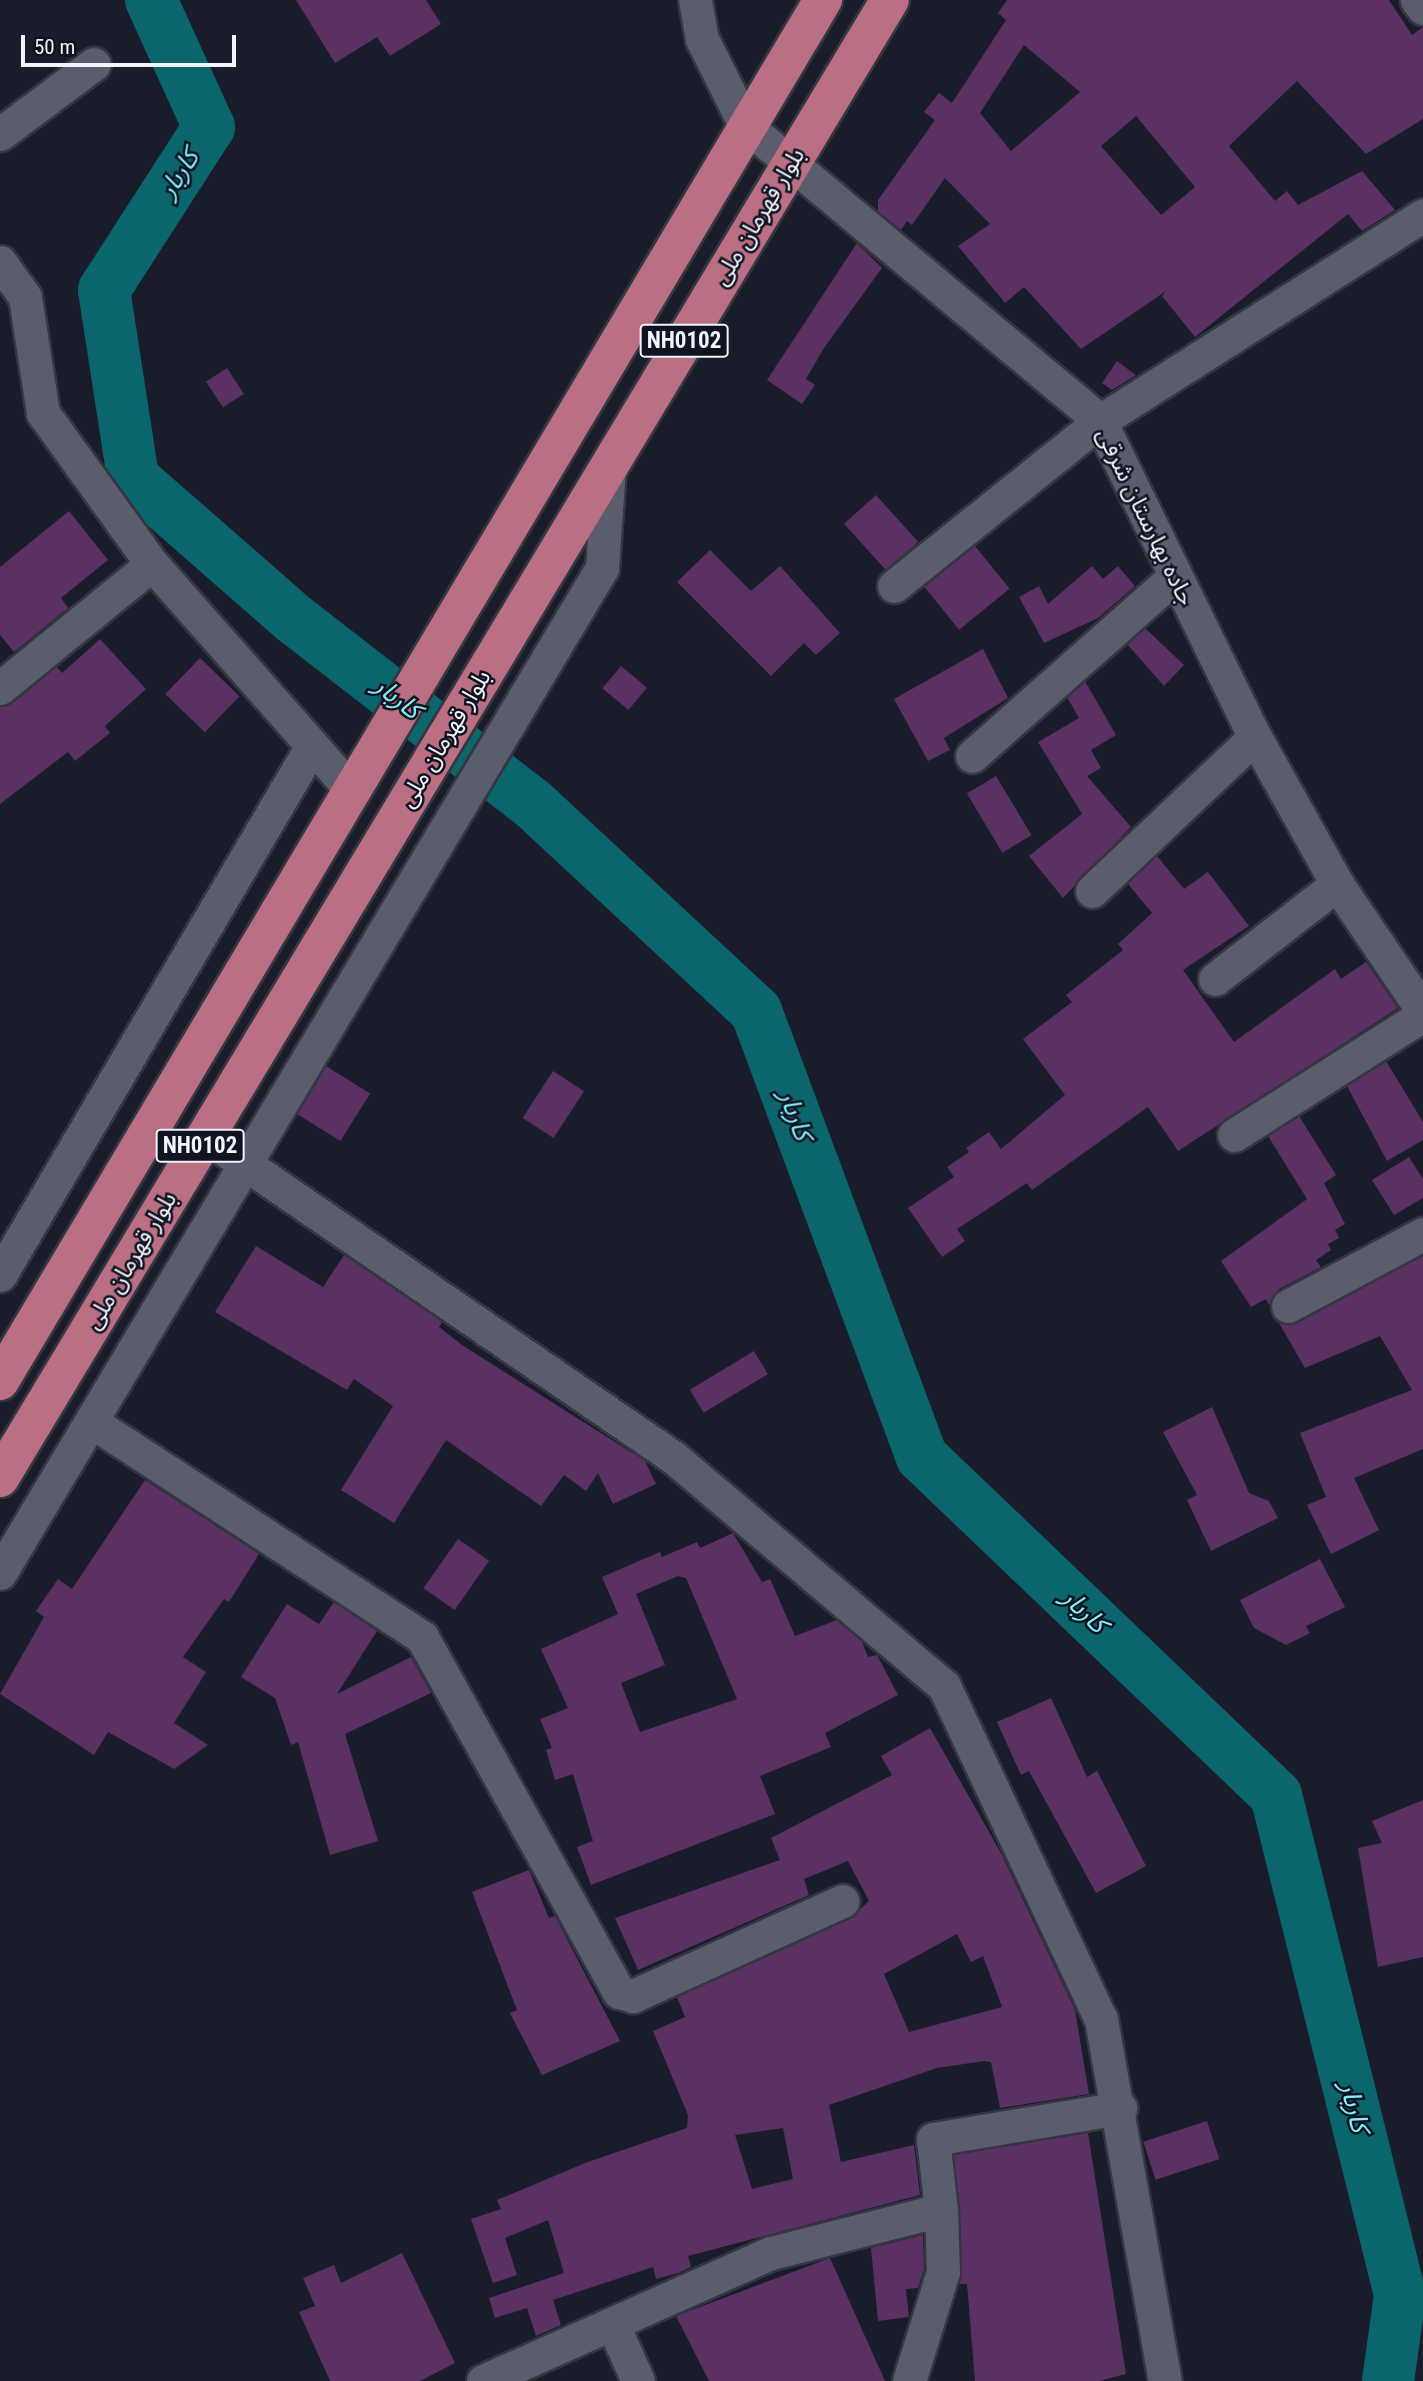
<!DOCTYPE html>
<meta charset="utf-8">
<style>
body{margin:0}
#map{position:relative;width:1423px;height:2381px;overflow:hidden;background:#191c2a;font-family:"Roboto Condensed","Noto Sans Arabic",sans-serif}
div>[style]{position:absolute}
.river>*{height:52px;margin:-26px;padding:0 26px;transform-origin:26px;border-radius:26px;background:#0b656c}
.building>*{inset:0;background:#5a3162;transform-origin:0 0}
.roads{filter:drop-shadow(2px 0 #343641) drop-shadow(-2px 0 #343641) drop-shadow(0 2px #343641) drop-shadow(0 -2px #343641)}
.minor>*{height:33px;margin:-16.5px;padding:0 16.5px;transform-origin:16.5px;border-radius:16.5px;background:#595d6e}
.highway>*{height:38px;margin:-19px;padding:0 19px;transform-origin:19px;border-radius:19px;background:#ba6f83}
span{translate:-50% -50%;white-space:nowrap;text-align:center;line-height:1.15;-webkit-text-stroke:5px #101320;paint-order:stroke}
.shield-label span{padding:2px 5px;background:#101320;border:2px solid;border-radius:5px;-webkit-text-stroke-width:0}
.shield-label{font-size:23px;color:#f1f4fd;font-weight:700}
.street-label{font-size:24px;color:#f1f4fd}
.water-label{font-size:26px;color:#85f0fa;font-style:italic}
.scale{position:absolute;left:21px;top:35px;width:215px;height:32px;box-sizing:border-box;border:4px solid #f1f4fd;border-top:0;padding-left:9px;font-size:21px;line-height:24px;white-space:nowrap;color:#f1f4fd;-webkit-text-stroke:5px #101320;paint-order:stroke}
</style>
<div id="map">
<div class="river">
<div style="left:151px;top:0;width:140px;rotate:65.5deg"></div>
<div style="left:209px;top:127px;width:194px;rotate:122.8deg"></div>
<div style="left:104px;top:290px;width:190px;rotate:81.2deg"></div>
<div style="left:133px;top:478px;width:213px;rotate:41.2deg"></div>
<div style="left:293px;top:618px;width:304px;rotate:37.8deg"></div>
<div style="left:533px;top:804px;width:304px;rotate:42.9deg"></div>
<div style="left:756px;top:1011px;width:476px;rotate:69.6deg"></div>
<div style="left:922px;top:1457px;width:489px;rotate:43.7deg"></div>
<div style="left:1276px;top:1795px;width:515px;rotate:76.07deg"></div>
<div style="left:1400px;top:2295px;width:87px;rotate:97.9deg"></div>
</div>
<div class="building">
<div style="clip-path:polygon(296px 0,426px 0,441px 24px,390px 56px,377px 37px,335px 63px)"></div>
<div style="clip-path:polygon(evenodd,1007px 0,1389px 0,1412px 35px,1423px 27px,1423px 119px,1366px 154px,1297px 81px,1229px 146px,1275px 201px,1287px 191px,1298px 205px,1362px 171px,1395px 210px,1362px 231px,1348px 214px,1195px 337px,1162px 296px,1166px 291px,1081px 349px,1024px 287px,1005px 303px,958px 246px,990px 224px,945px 178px,912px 225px,907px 221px,901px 230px,878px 211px,878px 200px,935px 120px,924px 112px,939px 93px,952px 103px,1006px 20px,998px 13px,1007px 0,1024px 45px,1080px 92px,1011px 151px,980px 113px,1024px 45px,1007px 0,1136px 116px,1195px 187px,1161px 215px,1101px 146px,1136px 116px)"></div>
<div style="clip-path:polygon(857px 243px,882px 268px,824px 348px,806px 379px,815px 385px,802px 404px,767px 380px)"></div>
<div style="clip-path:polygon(1117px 361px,1136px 375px,1112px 390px,1102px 383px)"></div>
<div style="left:227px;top:368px;width:31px;height:25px;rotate:57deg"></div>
<div style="left:876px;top:495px;width:63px;height:43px;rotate:48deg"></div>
<div style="clip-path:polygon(69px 511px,108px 560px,61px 598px,68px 608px,14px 652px,0 635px,0 567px)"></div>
<div style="left:975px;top:546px;width:55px;height:65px;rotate:51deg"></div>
<div style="clip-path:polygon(710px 550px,751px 591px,780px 566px,840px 633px,816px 655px,804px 643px,771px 676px,677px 582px)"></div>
<div style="clip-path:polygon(1092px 566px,1103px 579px,1118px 566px,1135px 586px,1098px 618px,1044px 643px,1019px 597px,1039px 586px,1048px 604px)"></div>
<div style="clip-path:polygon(1145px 628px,1184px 665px,1164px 686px,1127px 644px)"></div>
<div style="clip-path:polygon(100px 639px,146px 689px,105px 726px,110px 733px,75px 761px,68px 752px,0 804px,0 707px,57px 667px,62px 673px)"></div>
<div style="clip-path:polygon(983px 649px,1008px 698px,944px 738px,950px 750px,928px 761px,894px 699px)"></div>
<div style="left:200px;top:658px;width:55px;height:50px;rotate:44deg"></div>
<div style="left:621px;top:666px;width:34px;height:29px;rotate:40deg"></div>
<div style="clip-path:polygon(1085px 681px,1116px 735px,1091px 750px,1101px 768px,1087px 776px,1131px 827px,1063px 898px,1029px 856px,1082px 814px,1038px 742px,1079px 718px,1067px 697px)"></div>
<div style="left:996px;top:776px;width:69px;height:34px;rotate:59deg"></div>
<div style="clip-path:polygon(1157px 856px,1184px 889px,1208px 872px,1249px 926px,1183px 970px,1234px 1042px,1335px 969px,1341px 979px,1366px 962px,1398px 1008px,1178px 1151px,1148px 1107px,1032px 1190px,1027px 1183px,957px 1229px,965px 1241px,942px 1257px,908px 1208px,954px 1177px,947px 1167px,969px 1152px,966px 1148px,989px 1132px,1001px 1149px,1065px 1095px,1023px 1039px,1072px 1002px,1066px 995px,1123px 950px,1118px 944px,1152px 913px,1128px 884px)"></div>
<div style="clip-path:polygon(1386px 1061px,1423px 1122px,1423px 1140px,1387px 1161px,1347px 1086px)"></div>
<div style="left:326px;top:1066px;width:52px;height:56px;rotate:32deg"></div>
<div style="left:553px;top:1071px;width:37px;height:56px;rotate:33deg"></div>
<div style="clip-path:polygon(1299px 1116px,1336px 1175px,1324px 1183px,1345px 1224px,1335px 1230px,1339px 1238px,1328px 1244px,1331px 1250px,1316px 1260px,1321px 1267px,1279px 1289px,1269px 1305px,1266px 1299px,1251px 1307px,1221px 1261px,1307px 1199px,1268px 1136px)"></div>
<div style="clip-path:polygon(1409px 1157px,1423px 1179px,1423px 1198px,1394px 1215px,1372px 1180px)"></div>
<div style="clip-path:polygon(256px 1246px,323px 1287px,344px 1255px,442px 1322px,439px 1327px,462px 1345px,645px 1461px,656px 1484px,613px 1504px,598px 1473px,586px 1491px,564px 1475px,541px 1506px,446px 1440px,394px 1523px,341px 1490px,393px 1406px,354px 1379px,347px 1390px,215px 1312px)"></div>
<div style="clip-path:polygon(1423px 1256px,1423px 1449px,1354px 1478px,1379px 1530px,1331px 1554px,1307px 1505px,1326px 1497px,1300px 1433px,1412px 1390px,1380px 1336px,1305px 1368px,1279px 1323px,1297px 1323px)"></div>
<div style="left:754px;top:1351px;width:27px;height:75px;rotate:59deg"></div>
<div style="clip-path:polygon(1212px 1407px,1249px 1493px,1269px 1501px,1278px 1518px,1211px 1551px,1187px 1500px,1197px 1495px,1163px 1432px)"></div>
<div style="clip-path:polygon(145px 1480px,259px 1554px,229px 1602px,224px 1599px,183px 1657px,206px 1672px,174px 1723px,208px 1745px,174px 1769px,108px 1732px,94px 1755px,0 1694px,44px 1617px,36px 1611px,58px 1579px,72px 1589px)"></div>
<div style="clip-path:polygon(evenodd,733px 1533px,762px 1582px,770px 1579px,795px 1636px,837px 1620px,862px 1642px,868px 1657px,877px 1655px,898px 1695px,825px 1733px,831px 1747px,760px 1776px,775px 1814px,591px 1885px,577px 1847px,593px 1841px,573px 1774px,555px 1780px,546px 1750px,552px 1748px,540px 1719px,568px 1708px,541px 1649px,618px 1614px,602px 1577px,660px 1552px,662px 1557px,697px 1542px,700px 1548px,733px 1533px,678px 1576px,686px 1578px,737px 1699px,640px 1732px,621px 1683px,665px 1665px,636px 1594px,678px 1576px)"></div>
<div style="left:458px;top:1539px;width:38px;height:60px;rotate:35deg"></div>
<div style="clip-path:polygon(1320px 1559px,1345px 1607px,1306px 1626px,1310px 1633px,1286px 1645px,1254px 1628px,1240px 1600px)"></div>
<div style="clip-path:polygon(334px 1602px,377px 1631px,337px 1694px,411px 1657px,431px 1693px,345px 1734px,378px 1841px,330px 1855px,298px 1742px,291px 1745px,275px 1698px,241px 1677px,287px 1604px,319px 1624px)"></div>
<div style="clip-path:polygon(1051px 1698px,1087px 1777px,1097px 1771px,1146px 1866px,1096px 1893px,1029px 1771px,1021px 1775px,997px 1722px)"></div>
<div style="clip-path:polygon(evenodd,930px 1728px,1001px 1853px,1075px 2010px,1089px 2094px,1000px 2108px,991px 2062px,984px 2061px,937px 2068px,829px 2105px,841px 2162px,914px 2145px,920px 2195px,688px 2256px,691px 2267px,678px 2273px,656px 2279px,653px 2267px,553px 2300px,561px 2325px,536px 2336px,527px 2308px,495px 2318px,489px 2298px,564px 2273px,548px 2220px,505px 2238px,517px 2275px,493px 2283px,471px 2219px,501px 2209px,497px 2200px,585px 2163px,687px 2128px,688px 2115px,653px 2031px,685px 2017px,677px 1997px,850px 1919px,869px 1901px,848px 1861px,804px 1879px,809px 1895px,638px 1970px,615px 1918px,780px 1860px,771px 1838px,892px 1775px,881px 1756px,930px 1728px,957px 1934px,971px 1962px,983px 1956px,1002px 2007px,909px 2032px,884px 1974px,957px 1934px,930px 1728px,783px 2128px,793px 2179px,752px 2189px,735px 2135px,783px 2128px)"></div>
<div style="clip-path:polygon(1423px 1800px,1423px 1957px,1378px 1967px,1358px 1848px,1382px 1843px,1372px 1821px)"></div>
<div style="clip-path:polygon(529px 1870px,549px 1918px,555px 1916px,620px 2041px,542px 2075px,510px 2013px,517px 2010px,472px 1892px)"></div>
<div style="left:1207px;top:2121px;width:40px;height:67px;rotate:72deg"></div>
<div style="clip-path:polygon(1088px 2133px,1126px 2374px,1099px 2381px,975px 2381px,967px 2284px,959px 2284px,954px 2155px)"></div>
<div style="clip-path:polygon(923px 2235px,924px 2269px,918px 2288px,906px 2289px,909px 2317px,878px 2321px,871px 2248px)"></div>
<div style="clip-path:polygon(402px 2253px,455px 2363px,420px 2381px,330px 2381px,299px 2312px,315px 2306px,303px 2278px,334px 2265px,341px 2283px)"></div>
<div style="clip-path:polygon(830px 2258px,885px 2381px,709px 2381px,676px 2316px)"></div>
</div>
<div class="roads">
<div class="minor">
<div style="left:695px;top:0;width:40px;rotate:80deg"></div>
<div style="left:702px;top:39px;width:96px;rotate:63.4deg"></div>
<div style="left:745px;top:125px;width:462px;rotate:39.8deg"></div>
<div style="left:1100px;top:421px;width:352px;rotate:63.9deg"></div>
<div style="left:1255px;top:737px;width:168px;rotate:60.8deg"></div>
<div style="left:1337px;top:884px;width:153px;rotate:55.9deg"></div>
<div style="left:1417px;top:0;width:10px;rotate:53deg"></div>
<div style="left:0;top:134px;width:117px;rotate:-36.7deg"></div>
<div style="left:0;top:262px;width:43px;rotate:54.5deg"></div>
<div style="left:25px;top:297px;width:117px;rotate:81.2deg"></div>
<div style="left:43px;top:413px;width:186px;rotate:54.2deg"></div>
<div style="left:152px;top:564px;width:303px;rotate:48.6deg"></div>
<div style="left:894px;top:586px;width:264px;rotate:-38.7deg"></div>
<div style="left:1100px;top:421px;width:383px;rotate:-32.5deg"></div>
<div style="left:0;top:688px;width:196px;rotate:-39.2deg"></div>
<div style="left:972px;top:756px;width:270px;rotate:-41.5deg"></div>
<div style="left:1092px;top:891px;width:224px;rotate:-43.4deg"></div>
<div style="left:1215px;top:979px;width:155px;rotate:-37.9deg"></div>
<div style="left:1234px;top:1135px;width:224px;rotate:-32.4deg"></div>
<div style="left:206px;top:1137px;width:566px;rotate:34.42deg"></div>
<div style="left:673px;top:1457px;width:355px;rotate:40.2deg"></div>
<div style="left:944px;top:1686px;width:368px;rotate:64.8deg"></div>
<div style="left:1101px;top:2019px;width:368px;rotate:80deg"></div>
<div style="left:0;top:1275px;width:614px;rotate:-59.47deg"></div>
<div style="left:1288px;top:1306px;width:153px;rotate:-28.1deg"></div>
<div style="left:92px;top:1422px;width:394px;rotate:33.1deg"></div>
<div style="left:422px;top:1637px;width:406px;rotate:61deg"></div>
<div style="left:619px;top:1992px;width:15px;rotate:16deg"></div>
<div style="left:633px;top:1996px;width:230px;rotate:-24.4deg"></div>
<div style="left:0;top:1573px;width:1172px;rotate:-59.08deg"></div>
<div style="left:602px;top:568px;width:101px;rotate:-86deg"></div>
<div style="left:613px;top:2325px;width:61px;rotate:65.9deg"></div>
<div style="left:483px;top:2381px;width:315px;rotate:-24deg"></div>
<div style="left:771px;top:2253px;width:175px;rotate:-14.2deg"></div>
<div style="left:941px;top:2210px;width:71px;rotate:-96.4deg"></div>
<div style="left:933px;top:2139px;width:190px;rotate:-9.4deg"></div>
<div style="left:909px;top:2381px;width:114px;rotate:-72.7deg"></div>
<div style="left:943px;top:2272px;width:62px;rotate:-91.8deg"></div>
</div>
<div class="highway">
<div style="left:0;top:1381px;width:1608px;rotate:-59.21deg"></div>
<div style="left:0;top:1478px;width:1725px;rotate:-58.95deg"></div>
</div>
</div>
<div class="shield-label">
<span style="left:684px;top:341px">NH0102</span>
<span style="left:200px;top:1146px">NH0102</span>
</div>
<div class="street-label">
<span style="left:759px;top:217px;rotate:-59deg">بلوار قهرمان ملی</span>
<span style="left:1145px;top:517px;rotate:64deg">جاده بهارستان شرقی</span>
<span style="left:445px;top:739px;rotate:-59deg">بلوار قهرمان ملی</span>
<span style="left:131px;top:1261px;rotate:-59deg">بلوار قهرمان ملی</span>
</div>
<div class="water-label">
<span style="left:179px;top:174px;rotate:-57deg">کاربار</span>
<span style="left:397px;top:698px;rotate:38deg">کاربار</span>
<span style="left:795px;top:1115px;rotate:70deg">کاربار</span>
<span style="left:1084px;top:1611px;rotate:44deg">کاربار</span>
<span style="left:1354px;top:2107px;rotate:76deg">کاربار</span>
</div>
<div class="scale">50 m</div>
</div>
